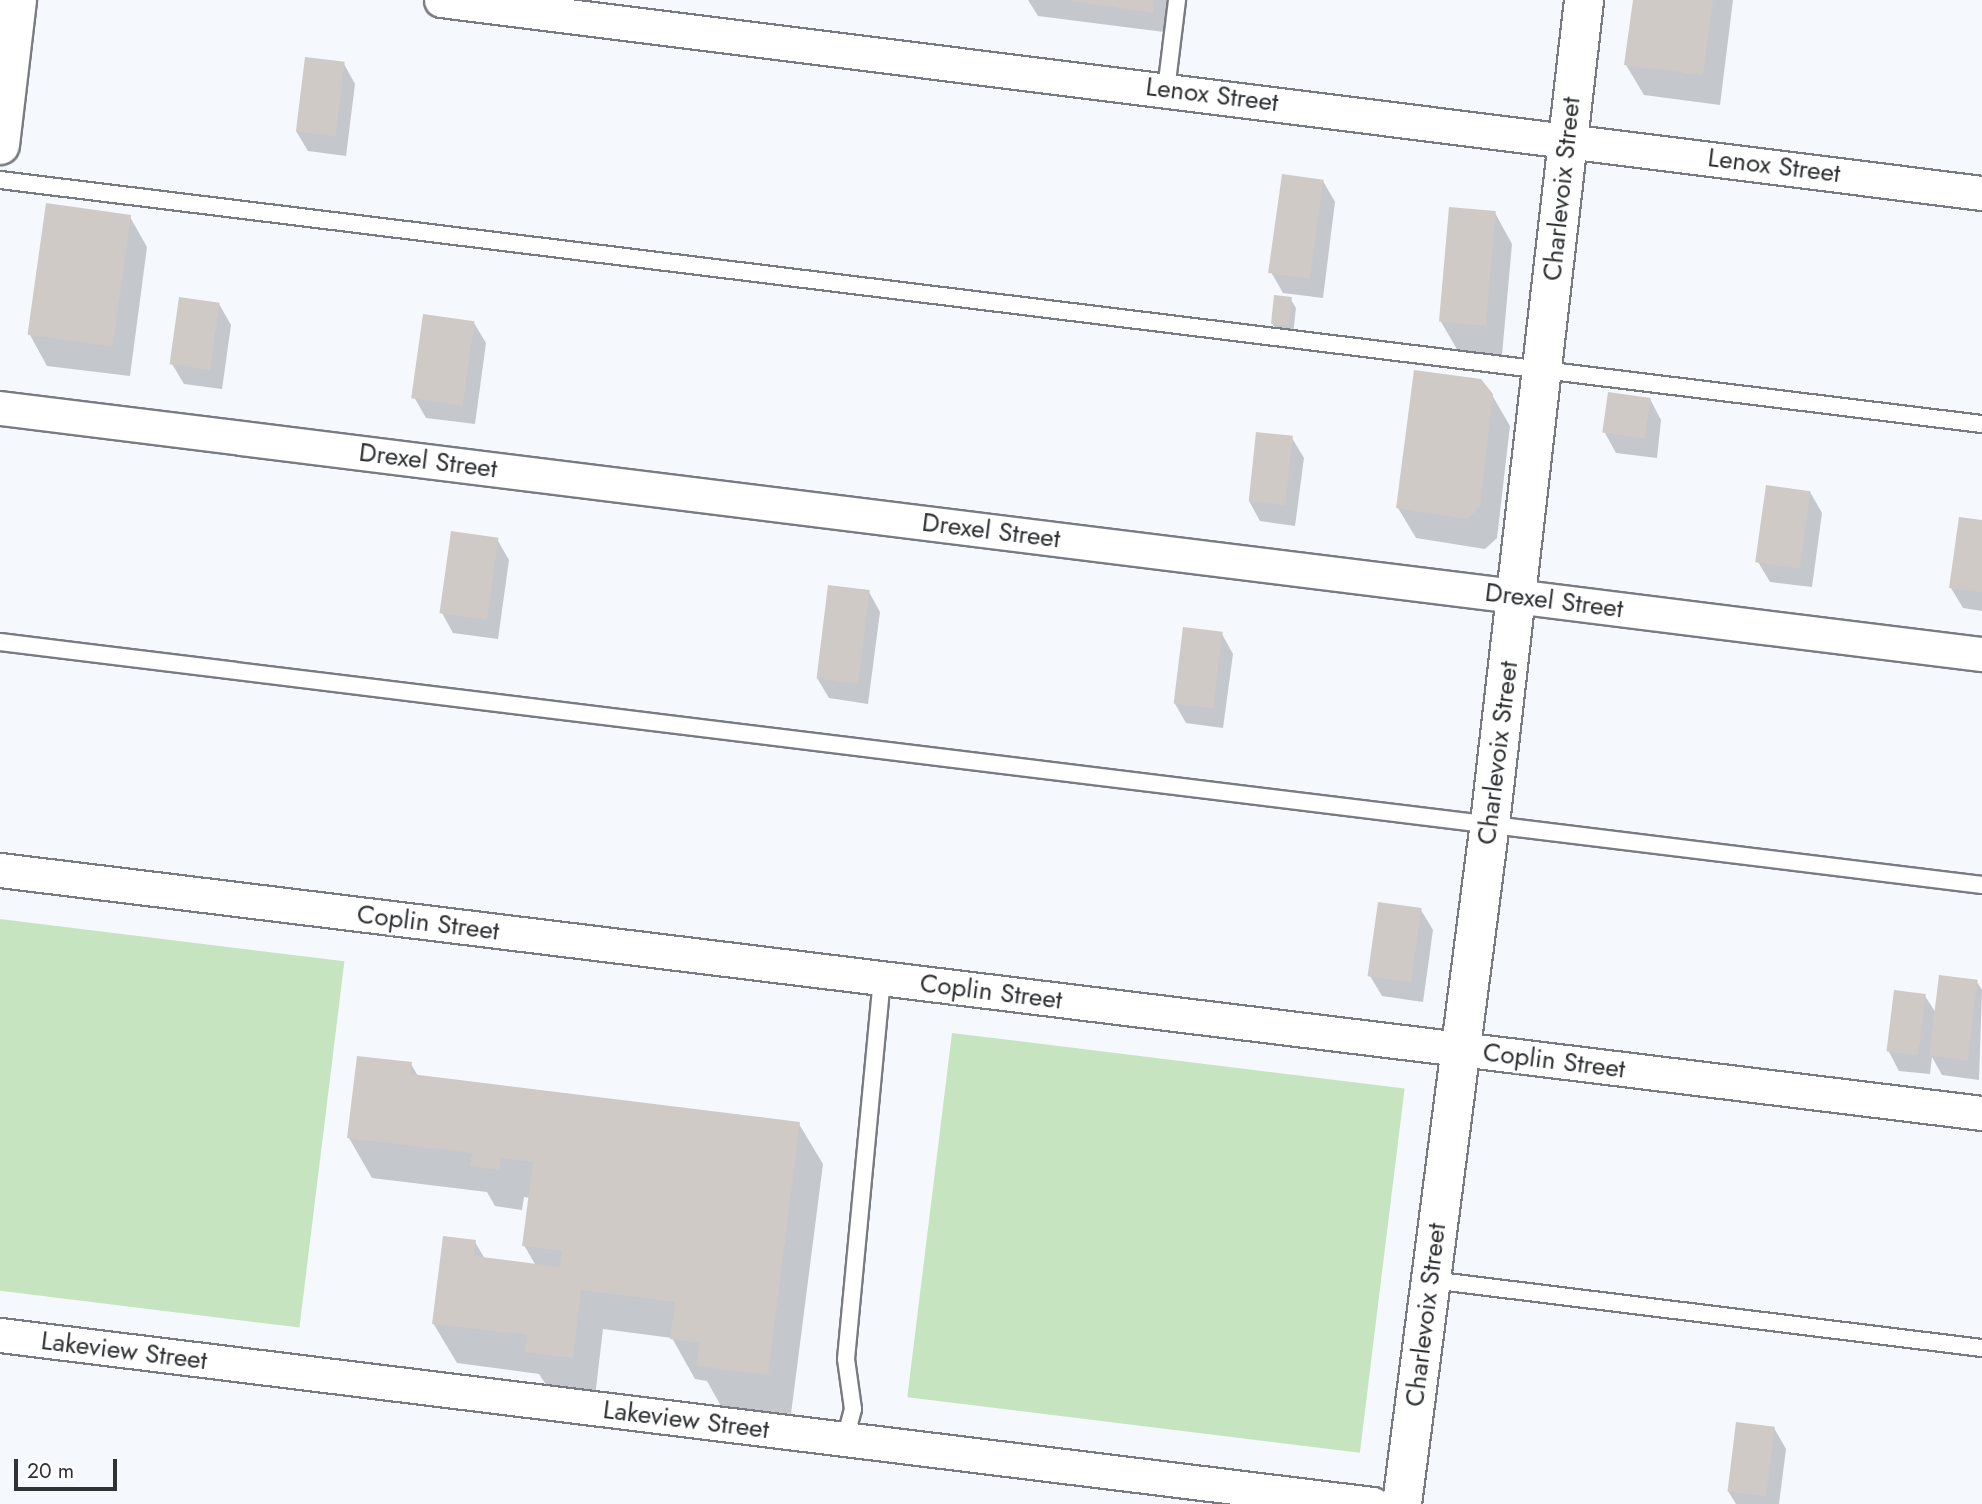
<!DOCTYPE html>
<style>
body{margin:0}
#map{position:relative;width:1982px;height:1504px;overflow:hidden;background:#f5f9fe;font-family:Jost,sans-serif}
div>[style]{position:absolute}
.green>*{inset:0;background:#c6e4c0;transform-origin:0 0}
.shadow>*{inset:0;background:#0003}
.building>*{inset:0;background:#d0cac7;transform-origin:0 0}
.roads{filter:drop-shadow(2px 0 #787c81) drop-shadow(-2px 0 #787c81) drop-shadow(0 2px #787c81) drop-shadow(0 -2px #787c81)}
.service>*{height:16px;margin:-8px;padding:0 8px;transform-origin:8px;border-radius:8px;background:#fff}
.minor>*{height:33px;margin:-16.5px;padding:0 16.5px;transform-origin:16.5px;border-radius:16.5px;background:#fff}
.tertiary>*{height:38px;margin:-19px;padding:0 19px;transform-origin:19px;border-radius:19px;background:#fff}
span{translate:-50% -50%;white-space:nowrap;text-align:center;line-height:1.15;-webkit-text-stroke:5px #fff;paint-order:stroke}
.street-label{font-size:26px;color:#303234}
.scale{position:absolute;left:14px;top:1459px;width:103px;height:32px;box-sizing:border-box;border:4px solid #303234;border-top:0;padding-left:9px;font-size:21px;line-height:24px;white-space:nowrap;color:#303234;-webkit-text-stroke:5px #fff;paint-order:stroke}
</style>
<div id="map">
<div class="green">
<div style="left:0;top:919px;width:347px;height:369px;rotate:7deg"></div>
<div style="left:952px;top:1033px;width:456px;height:367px;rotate:7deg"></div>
</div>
<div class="shadow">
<div style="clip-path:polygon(1028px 0,1168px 0,1164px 32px,1038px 16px)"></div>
<div style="clip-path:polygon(1634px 0,1733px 0,1720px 105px,1644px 95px,1626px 65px)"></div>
<div style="clip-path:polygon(344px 64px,355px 84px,346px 156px,308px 151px,296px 131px)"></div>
<div style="clip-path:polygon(1323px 181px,1335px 202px,1323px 298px,1283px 293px,1271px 272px)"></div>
<div style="clip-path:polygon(1495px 213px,1512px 244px,1502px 355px,1458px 351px,1440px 320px)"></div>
<div style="clip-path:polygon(130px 217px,147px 247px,130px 376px,47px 366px,30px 335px)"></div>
<div style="clip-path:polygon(1290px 298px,1296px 308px,1293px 335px,1277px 333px,1272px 323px)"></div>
<div style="clip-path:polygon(219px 304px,231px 325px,222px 389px,184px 384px,172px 364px)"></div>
<div style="clip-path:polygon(474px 323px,486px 343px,475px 424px,426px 418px,414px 397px)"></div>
<div style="clip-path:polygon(1492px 395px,1510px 426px,1497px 538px,1485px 549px,1416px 538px,1398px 508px)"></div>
<div style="clip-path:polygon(1650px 399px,1661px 420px,1657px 458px,1616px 453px,1605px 433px)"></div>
<div style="clip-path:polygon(1292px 438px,1304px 458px,1295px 526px,1260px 521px,1249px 501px)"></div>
<div style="clip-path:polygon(1810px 492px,1822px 513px,1812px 587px,1770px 582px,1758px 562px)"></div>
<div style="clip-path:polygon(1982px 522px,1982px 611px,1963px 608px,1951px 588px)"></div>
<div style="clip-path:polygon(497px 539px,509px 560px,498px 639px,453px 633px,442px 613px)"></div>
<div style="clip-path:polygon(869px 592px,880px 612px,868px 704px,829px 698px,817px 678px)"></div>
<div style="clip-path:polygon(1222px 634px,1233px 654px,1223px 728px,1186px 723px,1174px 702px)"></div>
<div style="clip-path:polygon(1421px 910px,1433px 930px,1423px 1002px,1382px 996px,1370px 976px)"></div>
<div style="clip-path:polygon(1977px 982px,1982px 990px,1979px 1080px,1942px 1075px,1932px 1057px,1930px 1074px,1899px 1071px,1888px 1050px,1925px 996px,1936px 1013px)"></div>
<div style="clip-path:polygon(411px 1064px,418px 1076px,799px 1124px,823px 1164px,791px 1414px,721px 1406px,707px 1381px,695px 1379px,672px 1338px,603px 1329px,595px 1397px,550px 1391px,539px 1374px,457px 1363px,433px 1323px,475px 1242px,485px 1259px,536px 1266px,524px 1245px,530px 1198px,524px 1197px,522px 1210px,495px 1206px,487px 1192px,372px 1178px,349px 1138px)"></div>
<div style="clip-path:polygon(1774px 1428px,1786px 1449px,1779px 1504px,1736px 1504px,1728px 1491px)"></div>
</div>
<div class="building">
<div style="clip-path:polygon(1066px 0,1154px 0,1153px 13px)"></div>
<div style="clip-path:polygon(1633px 0,1713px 0,1703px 75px,1624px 65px)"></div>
<div style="left:305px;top:57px;width:40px;height:75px;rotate:7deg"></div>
<div style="left:1282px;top:174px;width:42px;height:100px;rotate:8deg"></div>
<div style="left:46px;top:203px;width:86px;height:133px;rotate:8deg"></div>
<div style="left:1449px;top:207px;width:47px;height:115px;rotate:5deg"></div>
<div style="left:1274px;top:295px;width:18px;height:29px;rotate:6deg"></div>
<div style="left:179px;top:297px;width:41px;height:68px;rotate:8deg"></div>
<div style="left:423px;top:314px;width:52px;height:85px;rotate:8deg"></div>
<div style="clip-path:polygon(1414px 370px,1481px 379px,1493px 394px,1480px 507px,1467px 519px,1396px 508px)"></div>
<div style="left:1608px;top:392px;width:43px;height:41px;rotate:8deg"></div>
<div style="left:1256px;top:432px;width:37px;height:70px;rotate:6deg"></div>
<div style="left:1766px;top:485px;width:45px;height:78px;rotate:8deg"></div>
<div style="clip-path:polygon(1959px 517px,1982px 520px,1982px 592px,1949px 588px)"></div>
<div style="left:451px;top:531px;width:48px;height:83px;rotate:8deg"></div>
<div style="left:828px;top:585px;width:42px;height:94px;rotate:7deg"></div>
<div style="left:1183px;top:627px;width:40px;height:77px;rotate:7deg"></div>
<div style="left:1378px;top:902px;width:44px;height:75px;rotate:8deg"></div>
<div style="left:1939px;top:975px;width:39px;height:81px;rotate:7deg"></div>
<div style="left:1894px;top:990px;width:32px;height:62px;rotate:7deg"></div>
<div style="clip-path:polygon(357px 1056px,412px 1062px,411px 1074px,800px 1122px,768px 1375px,696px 1366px,699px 1343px,670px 1339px,675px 1302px,581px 1290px,573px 1358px,525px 1352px,527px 1335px,432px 1324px,443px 1236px,476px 1240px,474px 1256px,560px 1267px,562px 1251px,522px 1246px,533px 1162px,501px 1158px,499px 1170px,470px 1166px,472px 1153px,347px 1138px)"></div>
<div style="left:1736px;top:1422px;width:39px;height:70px;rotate:7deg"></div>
</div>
<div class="roads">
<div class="service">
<div style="left:1166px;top:90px;width:91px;rotate:-83deg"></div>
<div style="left:0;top:180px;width:1997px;rotate:7.02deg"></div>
<div style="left:0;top:642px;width:1997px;rotate:6.99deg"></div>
<div style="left:1431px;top:1280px;width:555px;rotate:7.04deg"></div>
<div style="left:845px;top:1439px;width:31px;rotate:-75deg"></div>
<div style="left:853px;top:1409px;width:50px;rotate:-98deg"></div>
<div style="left:846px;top:1359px;width:383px;rotate:-84.6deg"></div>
</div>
<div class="minor">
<div style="left:441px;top:0;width:1553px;rotate:7.14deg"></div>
<div style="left:0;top:408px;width:1997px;rotate:7.08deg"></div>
<div style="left:0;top:870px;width:1997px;rotate:6.99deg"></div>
<div style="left:0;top:1335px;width:1383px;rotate:7.02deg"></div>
</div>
<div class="tertiary">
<div style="left:0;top:145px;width:146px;rotate:-83.3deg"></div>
<div style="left:1402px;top:1504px;width:687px;rotate:-82.64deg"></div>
<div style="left:1490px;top:823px;width:828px;rotate:-83.48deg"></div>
</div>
</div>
<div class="street-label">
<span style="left:1212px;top:95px;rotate:7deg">Lenox Street</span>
<span style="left:1774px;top:166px;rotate:7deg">Lenox Street</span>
<span style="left:1562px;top:189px;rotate:-84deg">Charlevoix Street</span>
<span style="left:428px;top:461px;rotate:7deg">Drexel Street</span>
<span style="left:991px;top:531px;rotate:7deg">Drexel Street</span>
<span style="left:1554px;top:601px;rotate:7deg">Drexel Street</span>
<span style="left:1498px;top:753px;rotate:-83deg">Charlevoix Street</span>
<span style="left:428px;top:923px;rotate:7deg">Coplin Street</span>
<span style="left:991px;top:992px;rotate:7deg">Coplin Street</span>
<span style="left:1554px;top:1061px;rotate:7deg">Coplin Street</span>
<span style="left:1426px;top:1315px;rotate:-83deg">Charlevoix Street</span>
<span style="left:124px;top:1351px;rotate:7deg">Lakeview Street</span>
<span style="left:686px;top:1420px;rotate:7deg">Lakeview Street</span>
</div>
<div class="scale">20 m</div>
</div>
